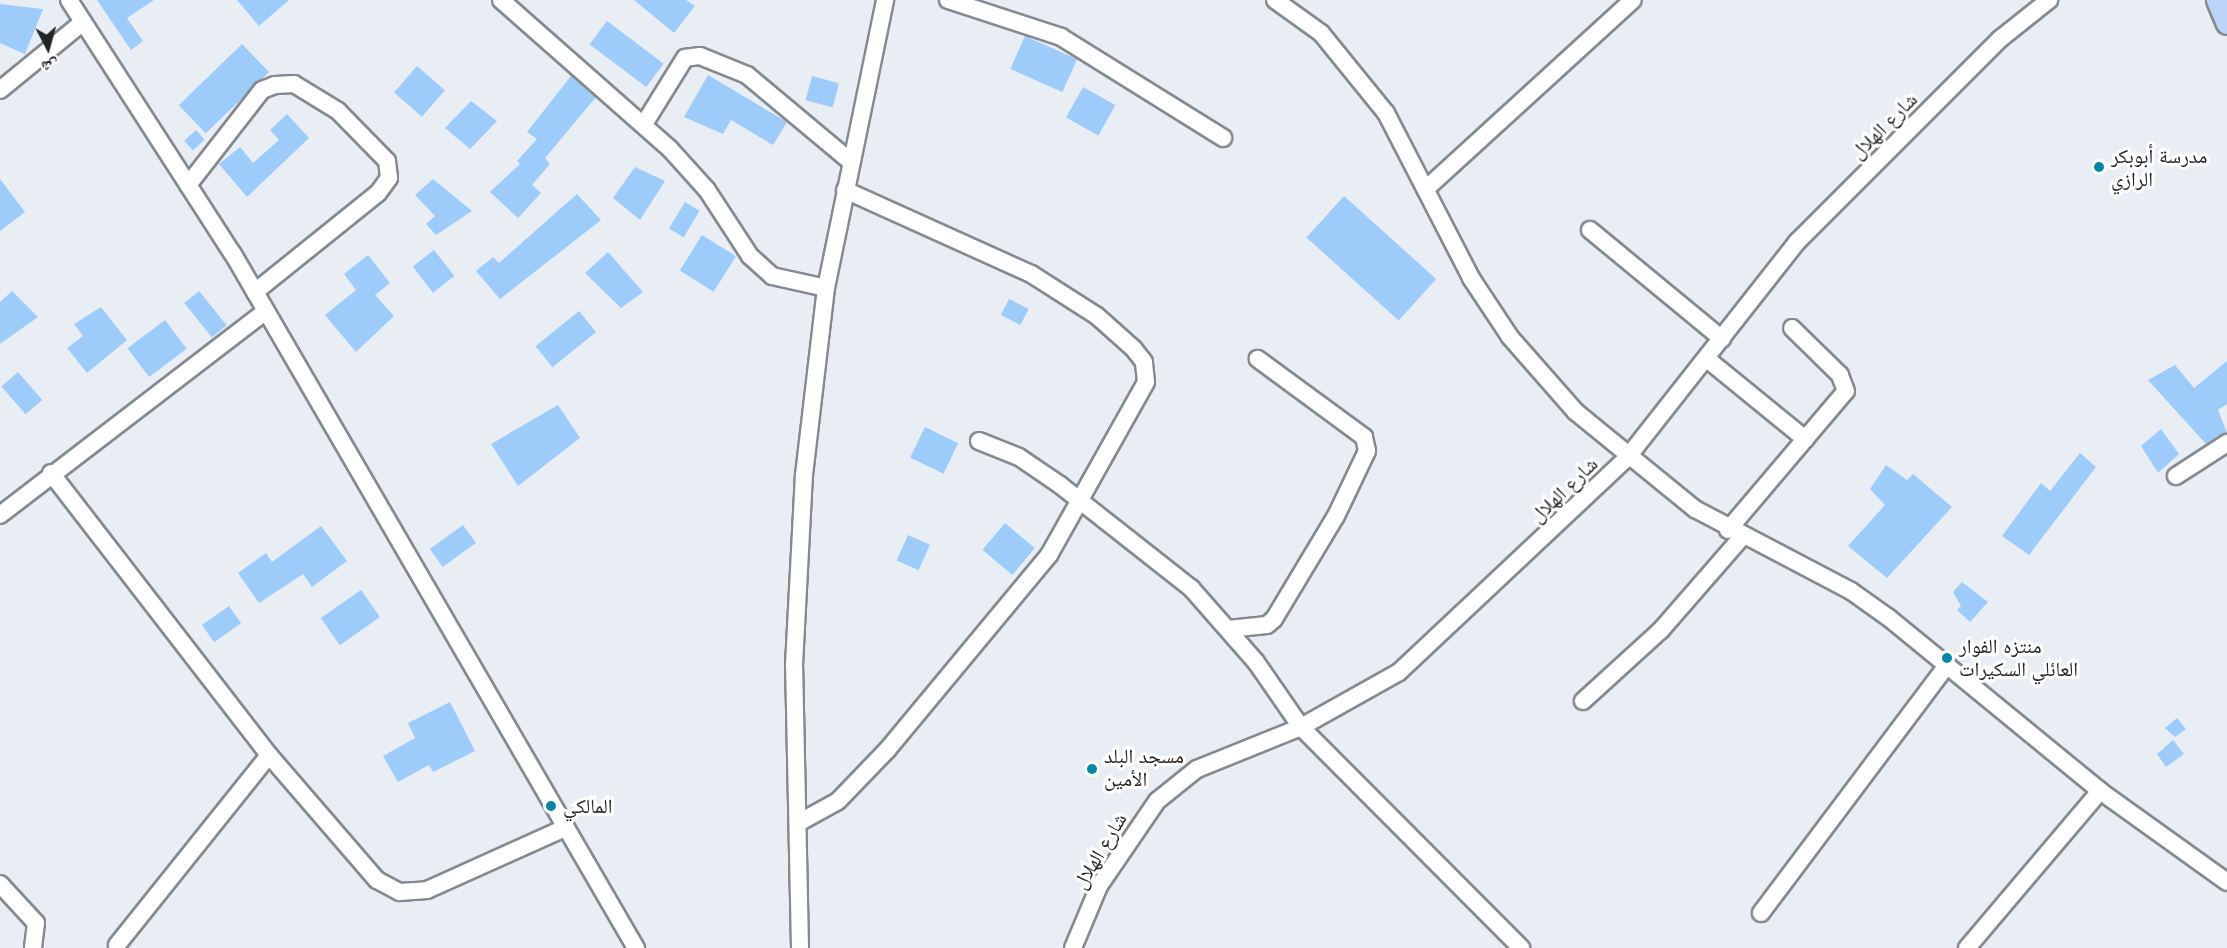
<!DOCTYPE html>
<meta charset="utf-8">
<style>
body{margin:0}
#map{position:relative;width:2227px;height:948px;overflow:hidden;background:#e9eef4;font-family:Arial,"Noto Naskh Arabic",sans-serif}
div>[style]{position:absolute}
.building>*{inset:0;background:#9dccfb;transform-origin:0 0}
.roads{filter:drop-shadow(2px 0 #858a8f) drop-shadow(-2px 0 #858a8f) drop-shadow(0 2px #858a8f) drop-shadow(0 -2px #858a8f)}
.minor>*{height:16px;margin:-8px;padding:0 8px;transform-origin:8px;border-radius:8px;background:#fff}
.major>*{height:21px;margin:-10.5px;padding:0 10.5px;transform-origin:10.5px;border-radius:10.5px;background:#bad5f7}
.dots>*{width:16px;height:16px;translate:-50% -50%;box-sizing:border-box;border:3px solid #fff;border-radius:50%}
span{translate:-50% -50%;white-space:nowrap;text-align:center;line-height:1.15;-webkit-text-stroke:6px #fff;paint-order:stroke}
.street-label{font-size:20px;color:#212325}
.poi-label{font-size:20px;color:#212325}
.left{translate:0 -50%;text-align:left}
.north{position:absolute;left:18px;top:18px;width:60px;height:60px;-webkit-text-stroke:4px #fff;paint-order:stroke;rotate:174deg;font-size:16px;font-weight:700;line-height:24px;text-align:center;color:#212325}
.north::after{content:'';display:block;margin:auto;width:21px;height:27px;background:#212325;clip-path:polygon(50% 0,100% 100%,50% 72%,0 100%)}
</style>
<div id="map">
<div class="building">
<div style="clip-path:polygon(97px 0,154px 0,127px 18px,143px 41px,131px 50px)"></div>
<div style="clip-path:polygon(237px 0,289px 0,259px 26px)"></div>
<div style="clip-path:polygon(634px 0,686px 0,695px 6px,674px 33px)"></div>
<div style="clip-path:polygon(0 4px,43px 9px,25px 54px,0 43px)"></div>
<div style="left:607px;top:21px;width:71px;height:29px;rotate:37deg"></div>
<div style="left:1025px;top:36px;width:57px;height:36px;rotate:24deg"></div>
<div style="left:242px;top:44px;width:39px;height:88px;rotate:46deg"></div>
<div style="left:417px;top:66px;width:37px;height:35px;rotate:41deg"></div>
<div style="clip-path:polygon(708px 75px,787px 122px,773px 145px,731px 120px,723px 134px,684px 117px)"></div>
<div style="clip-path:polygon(571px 76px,596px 97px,545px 158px,550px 164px,532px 185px,541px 193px,518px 218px,490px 192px,520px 164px,517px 161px,537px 139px,527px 132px)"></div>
<div style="left:812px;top:76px;width:28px;height:25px;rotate:15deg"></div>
<div style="left:1083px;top:87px;width:37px;height:35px;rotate:29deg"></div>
<div style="clip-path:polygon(471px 101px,497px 121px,470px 149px,445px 128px)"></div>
<div style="clip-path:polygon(287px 114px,309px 138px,247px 197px,219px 164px,240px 147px,253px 163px,279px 140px,270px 130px)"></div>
<div style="left:196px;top:130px;width:13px;height:16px;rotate:48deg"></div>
<div style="clip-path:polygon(635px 167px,665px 181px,640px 220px,613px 198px)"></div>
<div style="clip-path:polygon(0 179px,25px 212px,0 231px)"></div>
<div style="clip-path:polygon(433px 179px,472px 211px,436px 235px,426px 224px,435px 216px,415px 195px)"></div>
<div style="clip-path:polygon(577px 194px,601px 220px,500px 299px,476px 271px,493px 257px,499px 263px)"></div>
<div style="left:1344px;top:196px;width:124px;height:56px;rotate:42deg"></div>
<div style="left:685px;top:202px;width:17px;height:31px;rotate:31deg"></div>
<div style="left:702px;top:235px;width:40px;height:42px;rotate:32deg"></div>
<div style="left:434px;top:250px;width:33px;height:27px;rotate:52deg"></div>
<div style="clip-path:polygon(608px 252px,643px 292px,621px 308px,585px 273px)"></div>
<div style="clip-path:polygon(368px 255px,390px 283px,375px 295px,394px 316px,356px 352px,325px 315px,356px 290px,344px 274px)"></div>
<div style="clip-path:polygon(12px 291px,38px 317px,0 344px,0 302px)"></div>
<div style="left:199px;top:291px;width:44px;height:19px;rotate:51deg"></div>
<div style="left:1009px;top:299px;width:22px;height:18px;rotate:27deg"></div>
<div style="clip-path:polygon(101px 307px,127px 340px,87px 373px,67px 348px,83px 336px,74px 324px)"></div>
<div style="left:579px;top:311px;width:27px;height:56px;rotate:51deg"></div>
<div style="left:165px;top:320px;width:36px;height:47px;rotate:53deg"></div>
<div style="clip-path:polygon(2227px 361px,2227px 404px,2218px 410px,2227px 433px,2206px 444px,2148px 380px,2175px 365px,2194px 388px)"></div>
<div style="left:18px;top:372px;width:37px;height:22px;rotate:49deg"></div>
<div style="clip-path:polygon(558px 405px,580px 438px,518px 486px,491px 444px)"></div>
<div style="left:925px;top:427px;width:37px;height:34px;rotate:26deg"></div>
<div style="clip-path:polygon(2161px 429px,2179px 454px,2158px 473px,2141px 446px)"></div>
<div style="clip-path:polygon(2080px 453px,2096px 467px,2029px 555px,2002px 536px,2041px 483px,2050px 491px)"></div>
<div style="clip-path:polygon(1886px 465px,1907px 480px,1913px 474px,1952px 507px,1887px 578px,1848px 546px,1885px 505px,1870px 489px)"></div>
<div style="left:1005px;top:523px;width:39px;height:35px;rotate:40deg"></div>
<div style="left:463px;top:525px;width:22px;height:41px;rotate:54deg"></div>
<div style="clip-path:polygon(321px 526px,347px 561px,312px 587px,303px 574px,259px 603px,238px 573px,266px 553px,272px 562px)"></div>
<div style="left:908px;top:535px;width:24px;height:28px;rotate:24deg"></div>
<div style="clip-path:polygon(1962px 582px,1988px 602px,1970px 622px,1957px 610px,1961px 606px,1953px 592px)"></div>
<div style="left:361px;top:590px;width:33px;height:49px;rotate:55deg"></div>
<div style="left:229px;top:606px;width:21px;height:33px;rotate:55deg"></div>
<div style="clip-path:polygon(450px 702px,475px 751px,433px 772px,429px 765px,398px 782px,383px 756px,415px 738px,408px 723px)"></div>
<div style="clip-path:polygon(2177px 718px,2186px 729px,2175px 737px,2165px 728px)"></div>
<div style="clip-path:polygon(2173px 740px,2184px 754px,2166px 767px,2157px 754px)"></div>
</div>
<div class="roads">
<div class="minor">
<div style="left:69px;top:0;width:302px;rotate:57.2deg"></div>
<div style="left:233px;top:254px;width:803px;rotate:59.86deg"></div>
<div style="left:501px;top:0;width:225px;rotate:41.4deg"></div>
<div style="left:670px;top:149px;width:55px;rotate:47.9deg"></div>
<div style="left:707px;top:190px;width:79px;rotate:56.9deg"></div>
<div style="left:750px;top:256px;width:30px;rotate:42deg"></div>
<div style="left:772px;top:276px;width:55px;rotate:12.5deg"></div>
<div style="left:948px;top:0;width:119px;rotate:18.1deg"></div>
<div style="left:1061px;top:37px;width:191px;rotate:31.9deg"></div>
<div style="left:1275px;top:0;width:57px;rotate:35.7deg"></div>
<div style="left:1321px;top:33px;width:103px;rotate:50.9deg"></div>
<div style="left:1386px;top:113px;width:186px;rotate:62.7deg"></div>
<div style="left:1471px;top:278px;width:71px;rotate:56.5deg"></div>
<div style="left:1510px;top:337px;width:100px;rotate:48.7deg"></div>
<div style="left:1576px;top:412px;width:154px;rotate:39.2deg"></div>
<div style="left:1695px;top:509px;width:176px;rotate:27.7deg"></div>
<div style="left:1851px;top:591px;width:47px;rotate:35.4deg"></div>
<div style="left:1889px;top:618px;width:273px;rotate:39.3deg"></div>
<div style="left:2100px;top:791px;width:156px;rotate:35.6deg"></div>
<div style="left:0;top:90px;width:107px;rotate:-39.3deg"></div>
<div style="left:644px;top:124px;width:78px;rotate:-58.2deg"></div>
<div style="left:685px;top:58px;width:15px;rotate:-8deg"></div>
<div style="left:700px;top:56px;width:51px;rotate:22deg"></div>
<div style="left:747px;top:75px;width:136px;rotate:39.9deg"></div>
<div style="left:188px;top:185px;width:120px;rotate:-52.1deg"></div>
<div style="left:262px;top:90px;width:14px;rotate:-21deg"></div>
<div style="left:275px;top:85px;width:19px;rotate:-3deg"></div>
<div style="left:294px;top:84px;width:52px;rotate:31.5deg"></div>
<div style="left:338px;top:111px;width:70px;rotate:45.6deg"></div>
<div style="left:387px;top:161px;width:17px;rotate:83deg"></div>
<div style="left:389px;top:178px;width:19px;rotate:126deg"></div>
<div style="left:378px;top:193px;width:158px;rotate:141.2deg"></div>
<div style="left:1428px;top:187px;width:277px;rotate:-42.4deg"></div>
<div style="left:1590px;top:230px;width:171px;rotate:39.5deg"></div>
<div style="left:1707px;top:359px;width:127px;rotate:39.2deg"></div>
<div style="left:979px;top:441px;width:43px;rotate:21.8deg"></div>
<div style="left:1019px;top:457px;width:50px;rotate:34.3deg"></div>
<div style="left:1060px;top:485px;width:167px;rotate:38.2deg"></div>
<div style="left:1191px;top:588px;width:98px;rotate:48.7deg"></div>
<div style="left:1256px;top:662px;width:79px;rotate:55.3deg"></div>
<div style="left:1301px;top:727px;width:312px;rotate:45.1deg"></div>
<div style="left:51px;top:473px;width:356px;rotate:52.3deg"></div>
<div style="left:269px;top:755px;width:165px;rotate:49.2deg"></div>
<div style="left:377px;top:880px;width:26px;rotate:28deg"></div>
<div style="left:400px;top:892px;width:27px;rotate:-4deg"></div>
<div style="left:427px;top:890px;width:149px;rotate:-24.2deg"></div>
<div style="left:2176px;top:476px;width:61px;rotate:-32.9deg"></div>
<div style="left:0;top:515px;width:335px;rotate:-37.5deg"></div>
<div style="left:1728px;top:530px;width:182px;rotate:-49.7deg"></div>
<div style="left:1846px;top:391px;width:17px;rotate:-111deg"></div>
<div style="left:1840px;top:375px;width:67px;rotate:-135.6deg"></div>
<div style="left:1228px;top:629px;width:39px;rotate:-6deg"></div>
<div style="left:1267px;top:625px;width:9px;rotate:-41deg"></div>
<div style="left:1274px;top:619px;width:120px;rotate:-59deg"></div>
<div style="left:1336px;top:516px;width:72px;rotate:-64.5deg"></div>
<div style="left:1367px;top:451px;width:14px;rotate:-102deg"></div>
<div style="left:1364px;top:437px;width:132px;rotate:-143.7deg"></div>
<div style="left:1583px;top:701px;width:105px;rotate:-42.3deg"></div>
<div style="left:1661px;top:630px;width:122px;rotate:-49deg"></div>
<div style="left:800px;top:822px;width:43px;rotate:-28.9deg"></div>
<div style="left:838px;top:801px;width:72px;rotate:-46.1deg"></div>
<div style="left:888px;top:749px;width:252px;rotate:-50.3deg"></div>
<div style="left:1049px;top:555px;width:198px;rotate:-60.7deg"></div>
<div style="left:1146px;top:382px;width:20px;rotate:-96deg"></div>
<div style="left:1144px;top:362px;width:16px;rotate:-128deg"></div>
<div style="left:1134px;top:349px;width:50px;rotate:-138.3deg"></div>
<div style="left:1097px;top:316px;width:78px;rotate:-147.5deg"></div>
<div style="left:1031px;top:274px;width:204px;rotate:-155.7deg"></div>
<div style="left:0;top:884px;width:53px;rotate:47.3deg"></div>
<div style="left:36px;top:923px;width:25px;rotate:97deg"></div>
<div style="left:1761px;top:913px;width:308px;rotate:-53.1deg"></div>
<div style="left:117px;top:945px;width:243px;rotate:-51.3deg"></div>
<div style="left:800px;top:948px;width:283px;rotate:-91.2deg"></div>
<div style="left:794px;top:665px;width:190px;rotate:-87deg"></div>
<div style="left:804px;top:475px;width:188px;rotate:-83.3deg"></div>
<div style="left:826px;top:288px;width:294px;rotate:-78.4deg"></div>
<div style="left:1073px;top:948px;width:67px;rotate:-67.2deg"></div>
<div style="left:1099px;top:886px;width:103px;rotate:-55.7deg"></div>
<div style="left:1157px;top:801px;width:51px;rotate:-38.7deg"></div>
<div style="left:1197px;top:769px;width:112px;rotate:-22deg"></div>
<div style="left:1301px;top:727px;width:112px;rotate:-29.3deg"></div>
<div style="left:1399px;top:672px;width:313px;rotate:-43.2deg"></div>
<div style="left:1627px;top:458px;width:275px;rotate:-51.8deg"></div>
<div style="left:1797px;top:242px;width:287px;rotate:-45deg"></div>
<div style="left:2000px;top:39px;width:63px;rotate:-38.5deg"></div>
<div style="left:1967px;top:948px;width:206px;rotate:-49.7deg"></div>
</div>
<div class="major">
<div style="left:2217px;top:0;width:25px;rotate:67deg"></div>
</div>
</div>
<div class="dots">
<div style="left:2099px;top:167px;background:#0387a9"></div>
<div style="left:1947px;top:658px;background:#0387a9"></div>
<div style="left:1092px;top:769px;background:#0387a9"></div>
<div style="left:551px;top:806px;background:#0387a9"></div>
</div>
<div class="street-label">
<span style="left:1884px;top:126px;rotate:-45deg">شارع الهلال</span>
<span style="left:1564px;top:490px;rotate:-44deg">شارع الهلال</span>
<span style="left:1100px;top:851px;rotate:-59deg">شارع الهلال</span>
</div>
<div class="poi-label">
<span class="left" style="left:2111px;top:168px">مدرسة أبوبكر<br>الرازي</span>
<span class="left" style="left:1959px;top:658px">منتزه الفوار<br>العائلي السكيرات</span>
<span class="left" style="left:1104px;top:768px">مسجد البلد<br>الأمين</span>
<span class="left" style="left:563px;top:806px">المالكي</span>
</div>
<div class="north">ش</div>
</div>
